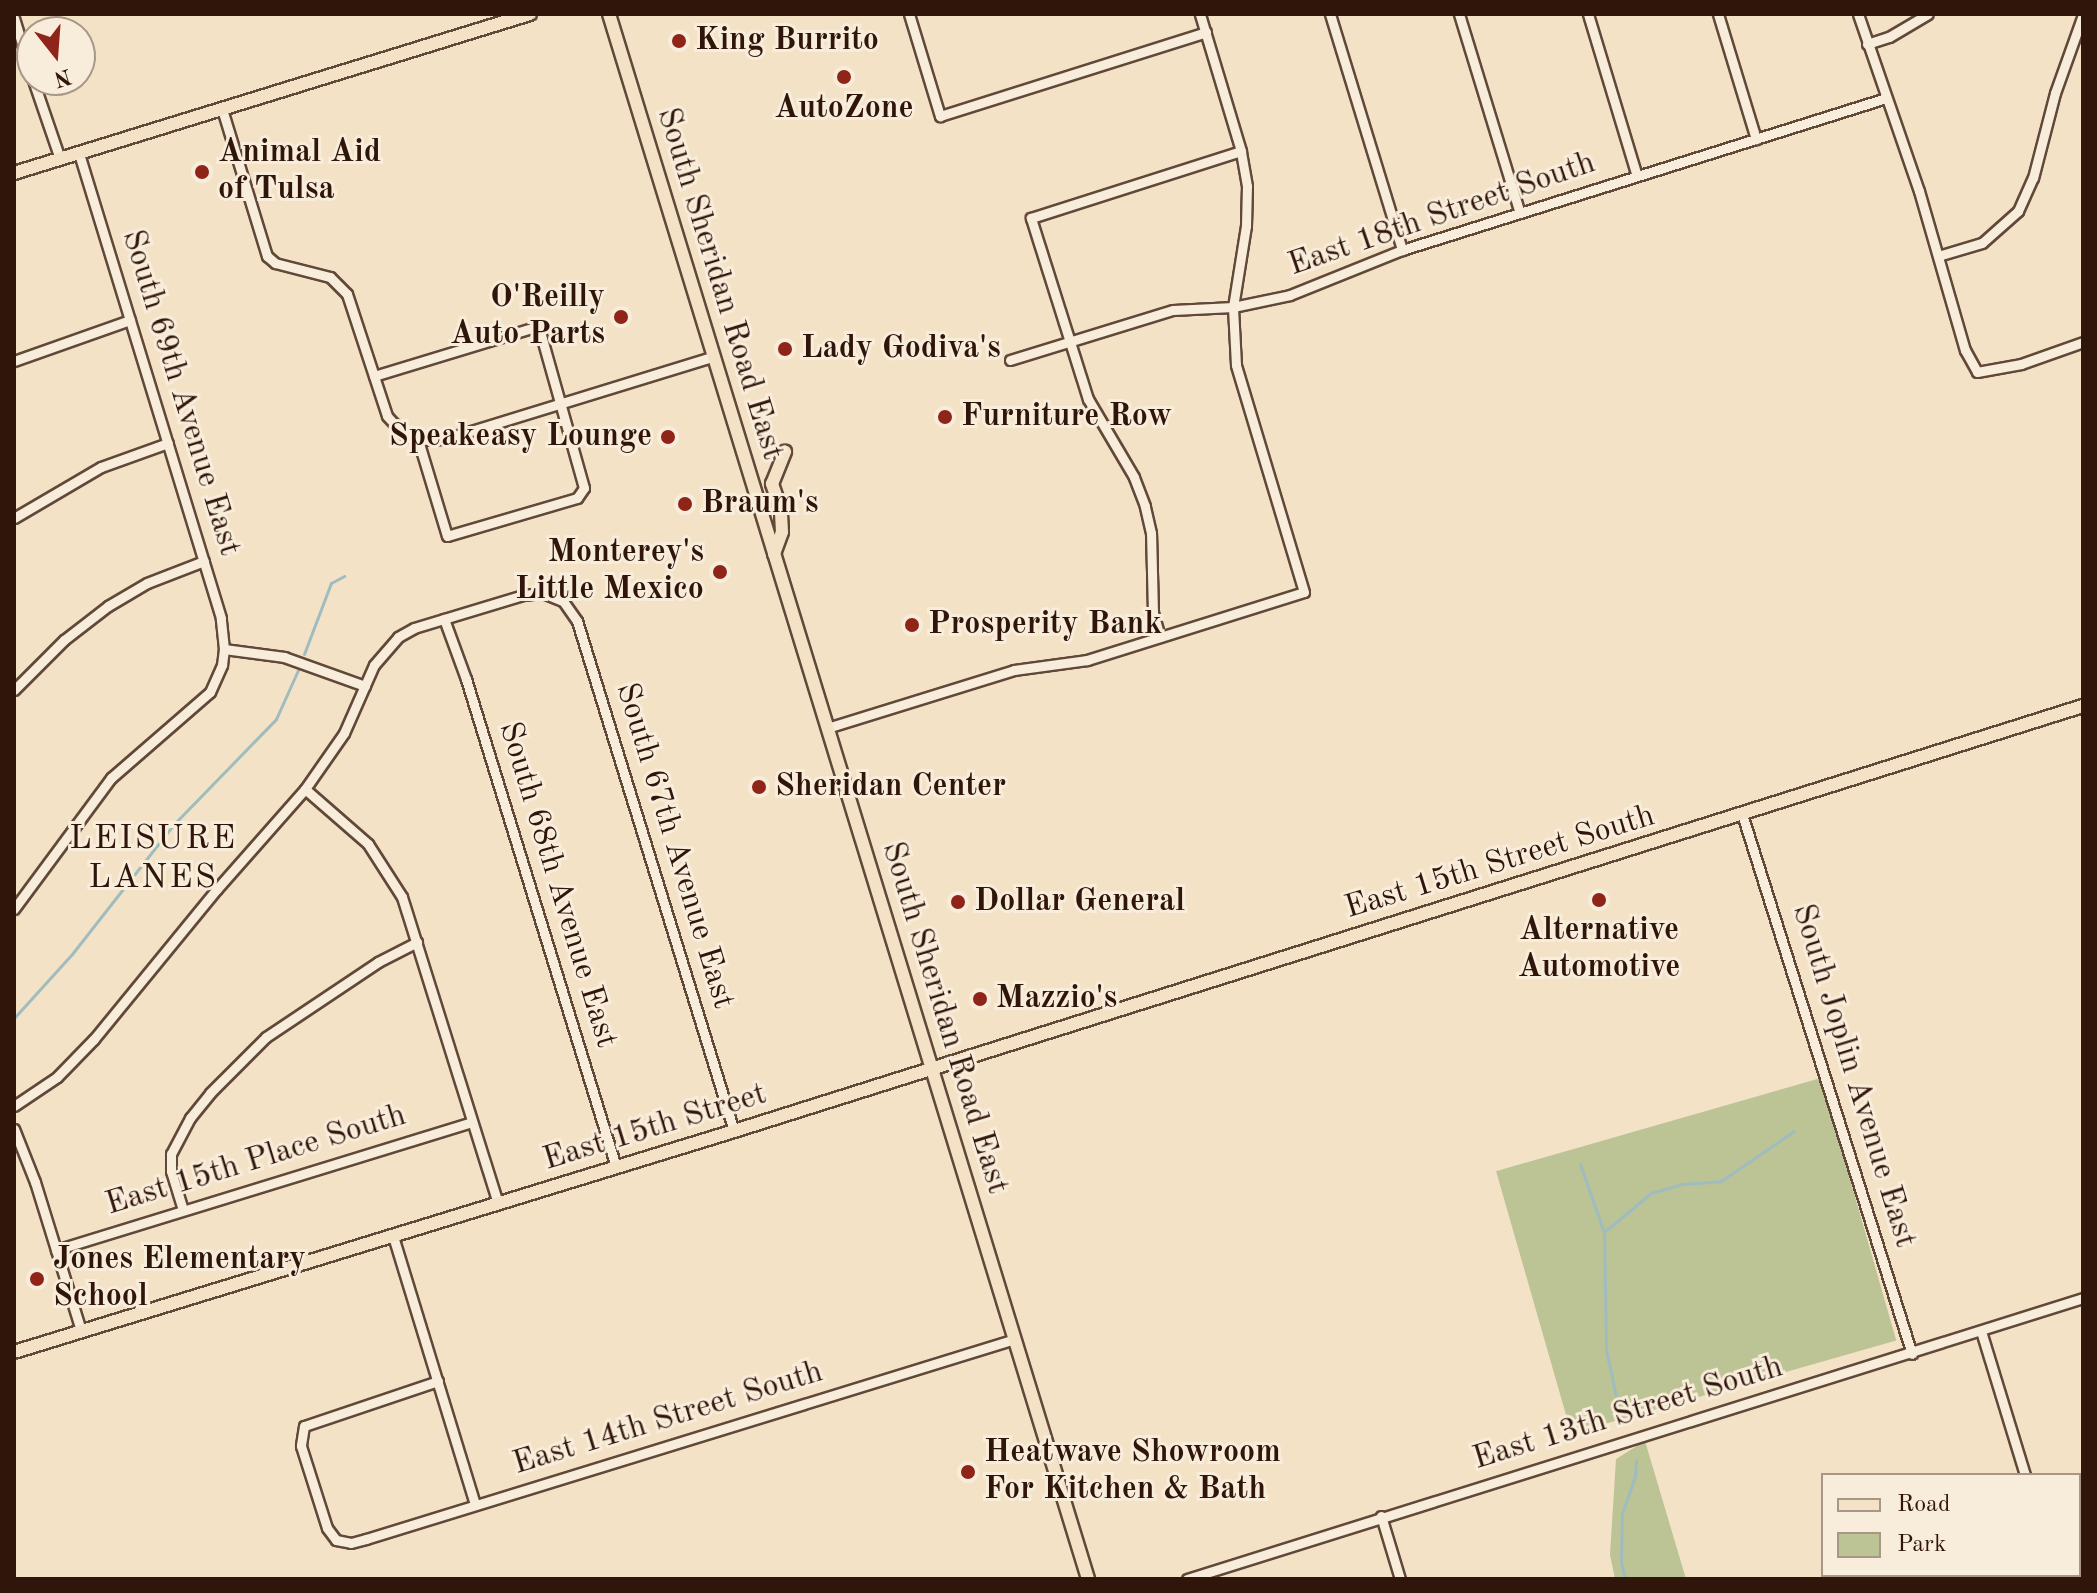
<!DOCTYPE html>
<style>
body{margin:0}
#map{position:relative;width:2097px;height:1593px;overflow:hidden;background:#f4e2c7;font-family:"Old Standard TT",serif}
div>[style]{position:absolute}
.green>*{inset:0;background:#bcc395;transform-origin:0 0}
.stream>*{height:3px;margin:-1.5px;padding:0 1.5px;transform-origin:1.5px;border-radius:1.5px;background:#9fbcbf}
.roads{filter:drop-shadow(2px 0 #614839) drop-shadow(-2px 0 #614839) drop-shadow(0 2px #614839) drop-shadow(0 -2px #614839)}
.minor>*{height:9px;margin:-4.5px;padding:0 4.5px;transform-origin:4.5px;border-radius:4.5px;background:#f8ecdb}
.major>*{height:12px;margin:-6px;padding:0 6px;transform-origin:6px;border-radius:6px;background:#f4e2c7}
.dots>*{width:22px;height:22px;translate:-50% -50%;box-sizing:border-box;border:4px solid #f8ecdb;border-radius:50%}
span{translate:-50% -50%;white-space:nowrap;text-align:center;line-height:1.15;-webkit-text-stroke:6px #f8ecdb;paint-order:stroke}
.poi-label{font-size:32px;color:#30150a;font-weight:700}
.left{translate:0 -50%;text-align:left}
.right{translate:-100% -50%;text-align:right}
.street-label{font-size:32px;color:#30150a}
.neighbourhood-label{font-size:34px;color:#30150a;letter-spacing:2px}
.frame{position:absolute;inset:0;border:16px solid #30150a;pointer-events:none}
.legend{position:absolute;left:1821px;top:1473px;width:260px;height:104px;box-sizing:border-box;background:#f8ecdb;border:2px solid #a89687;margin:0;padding:10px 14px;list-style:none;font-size:24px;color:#30150a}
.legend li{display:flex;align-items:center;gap:16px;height:40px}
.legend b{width:40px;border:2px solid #a89687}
.north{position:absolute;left:16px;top:16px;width:80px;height:80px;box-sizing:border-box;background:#f8ecdb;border:2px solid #a89687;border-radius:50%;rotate:163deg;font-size:22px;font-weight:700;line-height:32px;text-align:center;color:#30150a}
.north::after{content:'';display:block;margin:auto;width:28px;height:36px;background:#8f2418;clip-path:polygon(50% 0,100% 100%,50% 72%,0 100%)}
</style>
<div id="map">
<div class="green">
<div style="left:1821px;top:1078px;width:273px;height:338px;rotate:74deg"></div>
<div style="clip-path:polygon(1645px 1441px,1686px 1579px,1615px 1579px,1610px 1555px,1616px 1459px)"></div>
</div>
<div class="stream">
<div style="left:304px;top:654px;width:76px;rotate:-69.2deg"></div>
<div style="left:331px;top:583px;width:15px;rotate:-28deg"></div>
<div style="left:14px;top:1018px;width:86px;rotate:-47.8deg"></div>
<div style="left:72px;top:954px;width:165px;rotate:-51.9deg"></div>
<div style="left:174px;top:824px;width:146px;rotate:-45.8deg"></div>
<div style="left:276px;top:719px;width:54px;rotate:-65.8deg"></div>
<div style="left:1580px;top:1164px;width:72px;rotate:70.6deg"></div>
<div style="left:1604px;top:1232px;width:117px;rotate:89deg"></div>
<div style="left:1606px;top:1349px;width:58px;rotate:78.1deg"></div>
<div style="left:1604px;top:1232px;width:61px;rotate:-39.7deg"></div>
<div style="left:1651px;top:1193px;width:32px;rotate:-16deg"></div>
<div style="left:1682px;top:1184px;width:39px;rotate:-4deg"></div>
<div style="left:1721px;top:1181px;width:88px;rotate:-34.4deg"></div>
<div style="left:1625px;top:1579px;width:18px;rotate:-103deg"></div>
<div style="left:1621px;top:1561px;width:47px;rotate:-88.8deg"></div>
<div style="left:1622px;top:1514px;width:40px;rotate:-71.1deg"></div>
<div style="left:1635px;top:1476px;width:16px;rotate:-86deg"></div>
</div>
<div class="roads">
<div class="minor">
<div style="left:909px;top:14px;width:107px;rotate:73.1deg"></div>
<div style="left:940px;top:116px;width:279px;rotate:-17.5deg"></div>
<div style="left:1330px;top:14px;width:247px;rotate:73deg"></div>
<div style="left:1459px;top:14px;width:208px;rotate:73deg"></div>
<div style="left:1588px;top:14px;width:169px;rotate:73.2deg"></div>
<div style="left:1718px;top:14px;width:131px;rotate:73.1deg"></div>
<div style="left:1858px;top:14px;width:187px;rotate:71deg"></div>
<div style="left:1919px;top:191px;width:166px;rotate:73.9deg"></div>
<div style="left:1965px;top:350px;width:25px;rotate:61deg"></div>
<div style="left:1977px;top:372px;width:45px;rotate:-10.3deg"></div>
<div style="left:2021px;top:364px;width:66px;rotate:-19.5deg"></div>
<div style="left:14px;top:18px;width:61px;rotate:72.8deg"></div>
<div style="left:1867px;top:44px;width:23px;rotate:-18deg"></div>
<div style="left:1889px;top:37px;width:45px;rotate:-30.5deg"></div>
<div style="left:33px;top:80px;width:83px;rotate:71.1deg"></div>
<div style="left:222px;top:109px;width:154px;rotate:73deg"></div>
<div style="left:267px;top:256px;width:11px;rotate:41deg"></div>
<div style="left:275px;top:263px;width:57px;rotate:14.3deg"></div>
<div style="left:330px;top:277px;width:24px;rotate:45deg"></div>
<div style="left:347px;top:294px;width:128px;rotate:71.8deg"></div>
<div style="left:387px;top:416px;width:25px;rotate:47deg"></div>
<div style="left:404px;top:434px;width:15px;rotate:23deg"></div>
<div style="left:418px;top:440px;width:27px;rotate:-2deg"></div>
<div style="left:445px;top:439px;width:282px;rotate:-17.1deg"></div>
<div style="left:1938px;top:256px;width:46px;rotate:-16.5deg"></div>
<div style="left:1982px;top:243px;width:48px;rotate:-41.6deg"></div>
<div style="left:2018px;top:211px;width:36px;rotate:-66deg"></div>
<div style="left:2033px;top:178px;width:88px;rotate:-75.5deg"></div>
<div style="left:2055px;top:93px;width:83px;rotate:-70.3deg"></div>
<div style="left:1010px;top:360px;width:170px;rotate:-17.1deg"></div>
<div style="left:1173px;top:310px;width:60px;rotate:-2.9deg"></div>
<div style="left:1233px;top:307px;width:58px;rotate:-11.9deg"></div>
<div style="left:1290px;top:295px;width:121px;rotate:-21.9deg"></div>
<div style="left:1402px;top:250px;width:507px;rotate:-17.43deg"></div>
<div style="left:14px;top:361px;width:123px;rotate:-19.5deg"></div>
<div style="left:374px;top:376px;width:165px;rotate:-16.9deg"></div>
<div style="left:532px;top:328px;width:11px;rotate:38deg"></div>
<div style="left:541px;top:335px;width:159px;rotate:74.3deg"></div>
<div style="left:584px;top:488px;width:12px;rotate:125deg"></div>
<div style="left:577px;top:498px;width:135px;rotate:163.7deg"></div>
<div style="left:447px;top:536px;width:100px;rotate:-106.8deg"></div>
<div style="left:14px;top:518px;width:101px;rotate:-30.4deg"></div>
<div style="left:101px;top:467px;width:71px;rotate:-19.7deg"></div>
<div style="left:444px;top:619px;width:64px;rotate:69.9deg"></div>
<div style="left:466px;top:679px;width:511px;rotate:72.91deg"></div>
<div style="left:1160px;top:637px;width:25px;rotate:-106deg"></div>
<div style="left:1153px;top:613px;width:80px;rotate:-91.4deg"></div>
<div style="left:1151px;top:533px;width:28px;rotate:-103deg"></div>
<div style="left:1145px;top:506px;width:31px;rotate:-111deg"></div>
<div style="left:1134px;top:477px;width:91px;rotate:-120.5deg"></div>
<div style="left:1088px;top:399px;width:190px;rotate:-107.5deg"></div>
<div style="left:1031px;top:218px;width:220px;rotate:-17.7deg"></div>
<div style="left:224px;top:649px;width:61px;rotate:7.6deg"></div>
<div style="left:284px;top:657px;width:86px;rotate:19.7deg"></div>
<div style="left:14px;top:690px;width:71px;rotate:-45deg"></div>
<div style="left:64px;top:640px;width:56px;rotate:-37.7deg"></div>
<div style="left:108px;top:606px;width:45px;rotate:-30.5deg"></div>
<div style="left:147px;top:583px;width:61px;rotate:-21.1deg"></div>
<div style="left:827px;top:728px;width:196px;rotate:-17.2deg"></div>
<div style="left:1014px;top:670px;width:74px;rotate:-7.8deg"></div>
<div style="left:1087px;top:660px;width:227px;rotate:-17.4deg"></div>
<div style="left:1304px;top:592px;width:237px;rotate:-106.7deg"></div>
<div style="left:1236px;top:365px;width:58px;rotate:-93deg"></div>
<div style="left:1233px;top:307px;width:82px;rotate:-80.9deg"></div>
<div style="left:1246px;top:226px;width:40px;rotate:-88.6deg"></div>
<div style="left:1247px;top:186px;width:36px;rotate:-100deg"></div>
<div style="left:1241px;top:151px;width:143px;rotate:-106.7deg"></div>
<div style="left:305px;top:789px;width:84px;rotate:41.1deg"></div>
<div style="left:368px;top:844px;width:63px;rotate:57.3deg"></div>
<div style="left:402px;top:897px;width:321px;rotate:72.6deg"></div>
<div style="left:1742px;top:814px;width:566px;rotate:72.53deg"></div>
<div style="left:14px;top:909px;width:163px;rotate:-53.5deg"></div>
<div style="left:111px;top:778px;width:131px;rotate:-41deg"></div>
<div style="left:210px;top:692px;width:30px;rotate:-66deg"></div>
<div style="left:222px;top:665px;width:16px;rotate:-83deg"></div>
<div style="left:224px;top:649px;width:31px;rotate:-96deg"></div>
<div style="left:221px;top:618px;width:486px;rotate:-107deg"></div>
<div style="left:14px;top:1106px;width:52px;rotate:-34deg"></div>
<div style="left:57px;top:1077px;width:53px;rotate:-45.8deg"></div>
<div style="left:94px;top:1039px;width:193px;rotate:-50.7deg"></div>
<div style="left:216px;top:890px;width:135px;rotate:-48.6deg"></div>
<div style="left:305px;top:789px;width:68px;rotate:-55.1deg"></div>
<div style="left:344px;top:733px;width:74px;rotate:-66.2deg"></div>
<div style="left:374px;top:665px;width:37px;rotate:-49deg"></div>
<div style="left:398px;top:637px;width:18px;rotate:-29deg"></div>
<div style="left:414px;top:628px;width:114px;rotate:-16.8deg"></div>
<div style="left:523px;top:595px;width:20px;rotate:-6deg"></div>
<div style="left:543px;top:593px;width:22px;rotate:22deg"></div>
<div style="left:563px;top:601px;width:24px;rotate:55deg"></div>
<div style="left:577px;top:621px;width:534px;rotate:72.89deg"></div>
<div style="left:14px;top:1129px;width:57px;rotate:68.4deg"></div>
<div style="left:35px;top:1182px;width:156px;rotate:72.8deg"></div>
<div style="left:183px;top:1210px;width:41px;rotate:-107.1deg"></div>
<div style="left:171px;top:1171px;width:17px;rotate:-90deg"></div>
<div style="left:171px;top:1154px;width:41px;rotate:-62.2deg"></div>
<div style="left:190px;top:1118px;width:32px;rotate:-51deg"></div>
<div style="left:210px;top:1093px;width:79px;rotate:-45deg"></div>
<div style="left:266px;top:1037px;width:135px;rotate:-33.8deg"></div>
<div style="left:378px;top:962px;width:44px;rotate:-27.1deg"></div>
<div style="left:393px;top:1236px;width:280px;rotate:73deg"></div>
<div style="left:56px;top:1250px;width:435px;rotate:-17.1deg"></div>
<div style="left:1981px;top:1331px;width:151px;rotate:73deg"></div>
<div style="left:438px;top:1381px;width:141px;rotate:161.4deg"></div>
<div style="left:304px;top:1426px;width:20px;rotate:99deg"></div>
<div style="left:301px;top:1446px;width:86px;rotate:72.4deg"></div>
<div style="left:327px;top:1528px;width:15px;rotate:53deg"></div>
<div style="left:336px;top:1540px;width:15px;rotate:11deg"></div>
<div style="left:351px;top:1543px;width:16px;rotate:-15deg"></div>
<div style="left:366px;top:1539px;width:679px;rotate:-17.13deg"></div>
<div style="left:1381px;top:1516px;width:66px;rotate:73.2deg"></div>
<div style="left:1187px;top:1579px;width:939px;rotate:-17.41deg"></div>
<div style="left:2051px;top:1579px;width:4px;rotate:-90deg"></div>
</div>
<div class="major">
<div style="left:609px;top:14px;width:1637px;rotate:72.98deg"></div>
<div style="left:14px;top:173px;width:540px;rotate:-17.13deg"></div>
<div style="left:774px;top:554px;width:23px;rotate:-70deg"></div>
<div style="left:782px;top:532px;width:22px;rotate:-93deg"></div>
<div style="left:781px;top:510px;width:28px;rotate:-109deg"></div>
<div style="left:772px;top:484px;width:35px;rotate:-68deg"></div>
<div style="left:14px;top:1352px;width:753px;rotate:-17.06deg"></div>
<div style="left:734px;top:1131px;width:1414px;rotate:-17.49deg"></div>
</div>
</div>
<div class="dots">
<div style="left:679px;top:41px;background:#8f2418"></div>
<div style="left:844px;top:77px;background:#8f2418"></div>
<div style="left:202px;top:172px;background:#8f2418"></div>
<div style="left:621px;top:317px;background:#8f2418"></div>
<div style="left:785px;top:349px;background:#8f2418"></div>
<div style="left:945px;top:417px;background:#8f2418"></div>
<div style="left:668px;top:437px;background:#8f2418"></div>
<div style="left:685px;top:504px;background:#8f2418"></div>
<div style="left:720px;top:572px;background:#8f2418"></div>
<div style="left:912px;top:625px;background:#8f2418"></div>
<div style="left:759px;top:787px;background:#8f2418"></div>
<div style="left:1599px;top:900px;background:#8f2418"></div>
<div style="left:958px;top:902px;background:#8f2418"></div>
<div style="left:980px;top:999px;background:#8f2418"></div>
<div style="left:37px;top:1279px;background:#8f2418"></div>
<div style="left:968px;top:1472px;background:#8f2418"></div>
</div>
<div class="poi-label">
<span class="left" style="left:695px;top:41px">King Burrito</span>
<span style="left:844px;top:109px">AutoZone</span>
<span class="left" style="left:218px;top:172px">Animal Aid<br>of Tulsa</span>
<span class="right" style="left:605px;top:317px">O'Reilly<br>Auto Parts</span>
<span class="left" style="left:801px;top:349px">Lady Godiva's</span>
<span class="left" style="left:961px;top:417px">Furniture Row</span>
<span class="right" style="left:652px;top:437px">Speakeasy Lounge</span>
<span class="left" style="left:701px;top:504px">Braum's</span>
<span class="right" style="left:704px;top:572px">Monterey's<br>Little Mexico</span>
<span class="left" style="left:928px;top:625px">Prosperity Bank</span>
<span class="left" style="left:775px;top:787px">Sheridan Center</span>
<span class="left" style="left:974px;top:902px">Dollar General</span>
<span style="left:1599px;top:950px">Alternative<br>Automotive</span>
<span class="left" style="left:996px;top:999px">Mazzio's</span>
<span class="left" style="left:53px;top:1279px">Jones Elementary<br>School</span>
<span class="left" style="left:984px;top:1472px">Heatwave Showroom<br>For Kitchen &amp; Bath</span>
</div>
<div class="street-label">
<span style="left:1442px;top:215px;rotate:-19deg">East 18th Street South</span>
<span style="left:719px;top:284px;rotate:73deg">South Sheridan Road East</span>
<span style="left:180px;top:393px;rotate:73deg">South 69th Avenue East</span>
<span style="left:674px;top:846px;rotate:73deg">South 67th Avenue East</span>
<span style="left:1500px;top:863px;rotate:-17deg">East 15th Street South</span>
<span style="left:557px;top:885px;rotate:73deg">South 68th Avenue East</span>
<span style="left:944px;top:1018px;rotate:73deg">South Sheridan Road East</span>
<span style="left:1853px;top:1076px;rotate:73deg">South Joplin Avenue East</span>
<span style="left:655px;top:1128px;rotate:-17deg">East 15th Street</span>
<span style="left:256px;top:1161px;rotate:-17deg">East 15th Place South</span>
<span style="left:1628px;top:1414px;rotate:-17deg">East 13th Street South</span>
<span style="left:668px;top:1419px;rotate:-17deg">East 14th Street South</span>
</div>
<div class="neighbourhood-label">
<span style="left:153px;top:859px">LEISURE<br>LANES</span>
</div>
<div class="frame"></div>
<ul class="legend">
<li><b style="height:10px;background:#f4e2c7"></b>Road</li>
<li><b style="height:22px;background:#bcc395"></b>Park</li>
</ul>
<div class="north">N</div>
</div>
